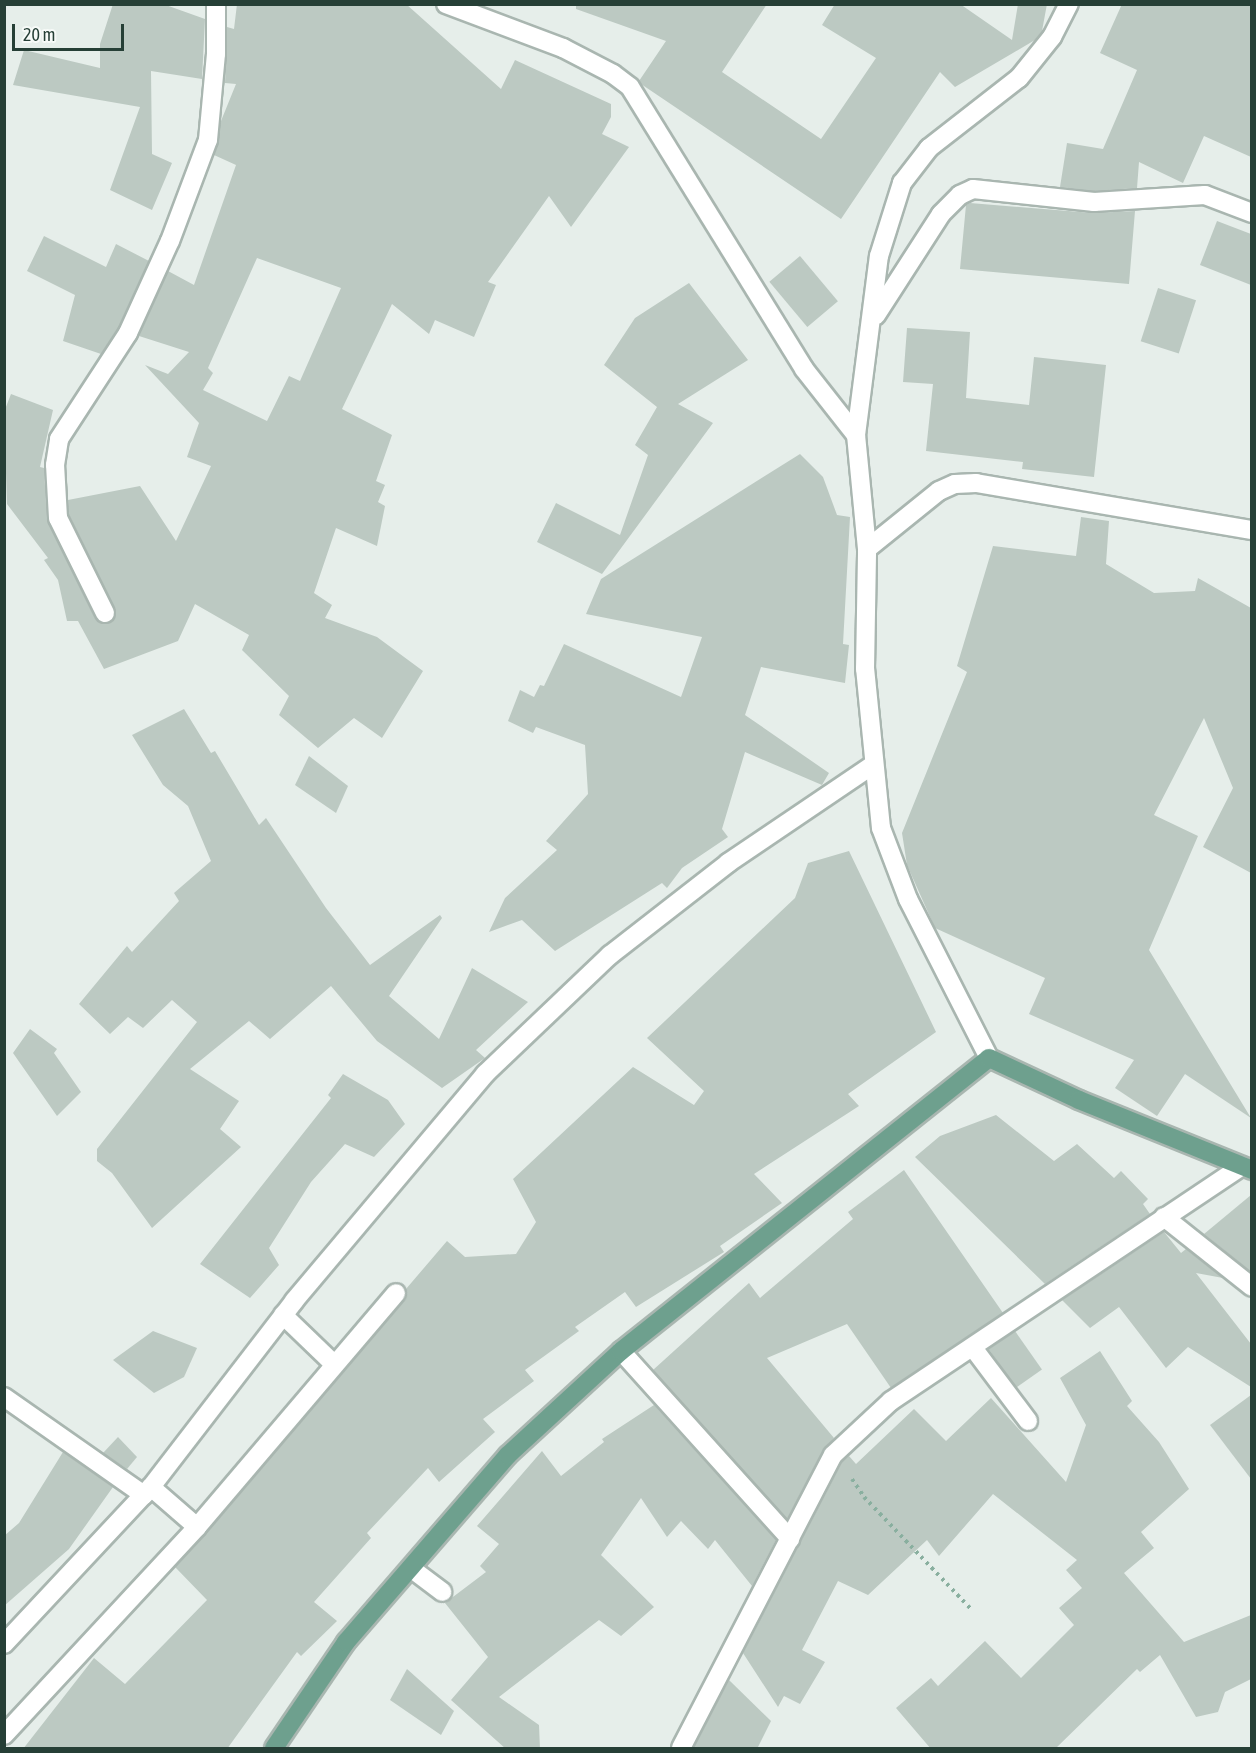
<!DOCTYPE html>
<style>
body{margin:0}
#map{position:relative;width:1256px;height:1753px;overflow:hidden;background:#e6eeea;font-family:"Asap Condensed",sans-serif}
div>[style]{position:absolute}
.building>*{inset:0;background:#bcc9c2;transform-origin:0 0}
.path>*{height:4px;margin-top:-2px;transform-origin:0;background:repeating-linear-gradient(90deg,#89af9f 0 3px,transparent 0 7.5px)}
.roads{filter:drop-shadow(2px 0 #a9b6b0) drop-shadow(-2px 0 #a9b6b0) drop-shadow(0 2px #a9b6b0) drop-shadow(0 -2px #a9b6b0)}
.minor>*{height:18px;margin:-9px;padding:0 9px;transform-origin:9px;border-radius:9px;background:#fff}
.major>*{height:18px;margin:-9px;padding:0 9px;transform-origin:9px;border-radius:9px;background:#6ea08e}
span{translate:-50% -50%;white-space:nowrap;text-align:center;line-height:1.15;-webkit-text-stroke:6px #f7faf8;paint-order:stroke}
.frame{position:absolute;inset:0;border:6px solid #263f36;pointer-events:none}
.scale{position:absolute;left:12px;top:24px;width:112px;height:27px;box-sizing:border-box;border:3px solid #263f36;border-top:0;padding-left:8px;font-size:18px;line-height:21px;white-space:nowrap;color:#263f36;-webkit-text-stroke:4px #f7faf8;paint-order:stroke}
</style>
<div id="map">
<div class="building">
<div style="clip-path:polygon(113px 4px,163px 4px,205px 19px,202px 79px,151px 71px,152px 154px,172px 163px,152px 210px,110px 190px,140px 107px,13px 85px,24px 50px,100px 68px,100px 44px)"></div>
<div style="clip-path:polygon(evenodd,237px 4px,406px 4px,501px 89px,515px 60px,611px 104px,611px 117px,602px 134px,629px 147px,571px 227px,549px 196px,488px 282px,496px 285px,474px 337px,435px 320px,429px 334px,392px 304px,342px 409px,392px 435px,376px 481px,385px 485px,378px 502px,385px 506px,377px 546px,336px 528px,314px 593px,332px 605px,325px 618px,377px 637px,423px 671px,382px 738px,354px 718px,318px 748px,279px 715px,289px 696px,242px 650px,249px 635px,195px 604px,178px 641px,104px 669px,78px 621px,67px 621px,58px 580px,44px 560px,48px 558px,7px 504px,4px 412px,11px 394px,53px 410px,40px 467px,44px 468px,47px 519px,95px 618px,105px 624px,114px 620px,115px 609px,69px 515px,68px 500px,140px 486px,176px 541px,211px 466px,187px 457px,199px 423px,145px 365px,168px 374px,189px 352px,139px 336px,168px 271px,194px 285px,236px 165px,214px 155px,221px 121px,236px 84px,225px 83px,227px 27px,234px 29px,237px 4px,257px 258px,341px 288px,300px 381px,289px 376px,267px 421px,203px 390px,213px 373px,208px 368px,257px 258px)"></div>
<div style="clip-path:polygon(576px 4px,767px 4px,722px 72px,821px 139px,876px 58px,822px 25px,835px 4px,960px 4px,1012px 40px,1018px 4px,1047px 4px,1042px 31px,1035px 40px,955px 87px,940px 72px,841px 219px,641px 84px,639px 81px,666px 41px,576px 9px)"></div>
<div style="clip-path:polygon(1122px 4px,1251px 4px,1251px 157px,1204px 136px,1183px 183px,1139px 162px,1137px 188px,1094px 191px,1060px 187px,1067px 143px,1103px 149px,1137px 70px,1100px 53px)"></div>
<div style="clip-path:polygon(970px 203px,1093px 213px,1135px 211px,1129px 284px,960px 269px,966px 205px)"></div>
<div style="clip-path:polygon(1217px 221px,1251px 234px,1251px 285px,1200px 265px)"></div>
<div style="clip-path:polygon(44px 236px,106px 267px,116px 244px,149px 261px,118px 328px,101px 354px,63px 341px,75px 295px,27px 271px)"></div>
<div style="left:800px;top:256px;width:59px;height:40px;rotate:50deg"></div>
<div style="clip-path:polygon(689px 283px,748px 360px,678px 404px,713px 423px,602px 574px,537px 542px,556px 503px,620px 535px,648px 455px,635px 445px,657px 407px,604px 365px,635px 318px)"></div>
<div style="left:1158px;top:288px;width:40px;height:56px;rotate:18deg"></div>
<div style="clip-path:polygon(907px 328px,970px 332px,966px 398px,1029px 405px,1034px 357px,1106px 365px,1094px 477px,1022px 469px,1023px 462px,926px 451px,933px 384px,903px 382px)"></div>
<div style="clip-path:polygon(800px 454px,823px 477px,837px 515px,850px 517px,843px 644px,849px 645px,845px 683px,761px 667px,745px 715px,829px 773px,822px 785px,745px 752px,722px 829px,728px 837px,682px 868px,667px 888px,662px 883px,555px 951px,522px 920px,489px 932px,505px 898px,557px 850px,546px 841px,588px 794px,585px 745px,536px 727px,533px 733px,508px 721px,520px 690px,534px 697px,540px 685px,544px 686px,564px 644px,681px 697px,702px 637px,586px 614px,601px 579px)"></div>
<div style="clip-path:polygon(1081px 517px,1109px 521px,1106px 564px,1154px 593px,1195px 591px,1198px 578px,1251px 608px,1251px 873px,1203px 847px,1233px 788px,1204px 718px,1154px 815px,1198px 836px,1149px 950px,1251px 1118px,1185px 1074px,1157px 1116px,1115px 1088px,1134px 1060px,1029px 1014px,1045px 978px,935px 928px,907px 865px,902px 833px,967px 672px,957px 666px,993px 546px,1076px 556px)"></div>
<div style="clip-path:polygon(184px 709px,211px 753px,215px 751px,259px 825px,266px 818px,326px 908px,370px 965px,440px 915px,442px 918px,389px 996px,439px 1039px,472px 968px,528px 1002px,476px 1050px,485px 1058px,442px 1088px,377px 1041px,331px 986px,270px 1039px,249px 1021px,190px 1069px,239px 1101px,220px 1129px,241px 1147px,152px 1228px,112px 1173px,97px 1161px,97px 1149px,197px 1022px,172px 1000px,143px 1028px,128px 1017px,110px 1034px,79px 1004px,127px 946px,132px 952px,179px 901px,174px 893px,211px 861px,188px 806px,163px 785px,132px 735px)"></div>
<div style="clip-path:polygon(309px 756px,348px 786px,336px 813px,295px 785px)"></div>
<div style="clip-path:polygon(849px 851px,936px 1032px,848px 1094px,859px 1106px,754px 1174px,782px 1203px,720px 1246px,724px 1252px,636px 1307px,625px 1292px,575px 1327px,579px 1331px,525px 1370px,534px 1381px,483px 1419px,495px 1432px,439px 1482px,428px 1468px,367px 1533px,371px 1538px,314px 1602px,337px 1621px,301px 1656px,297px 1652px,227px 1749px,23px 1749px,94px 1658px,125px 1684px,207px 1600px,175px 1567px,405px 1300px,406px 1289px,447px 1241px,465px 1257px,516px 1254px,536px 1222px,513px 1179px,633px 1067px,694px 1105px,704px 1091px,647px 1038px,795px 898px,808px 863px)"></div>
<div style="clip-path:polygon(30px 1029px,57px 1049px,54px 1053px,81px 1092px,57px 1116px,13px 1053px)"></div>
<div style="clip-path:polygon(343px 1074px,388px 1100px,405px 1124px,374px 1157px,345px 1144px,311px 1182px,269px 1248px,279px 1265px,250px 1298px,200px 1264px,331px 1098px,328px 1095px)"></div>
<div style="clip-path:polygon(996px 1115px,1054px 1161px,1077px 1144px,1114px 1178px,1121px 1171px,1148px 1199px,1143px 1204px,1150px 1214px,1045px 1284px,915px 1157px,940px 1136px)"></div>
<div style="clip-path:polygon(904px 1170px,1003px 1313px,891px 1388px,847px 1324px,767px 1358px,834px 1438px,823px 1450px,787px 1519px,653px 1370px,749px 1283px,760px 1298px,853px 1219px,848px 1212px)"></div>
<div style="clip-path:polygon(1251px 1195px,1251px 1272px,1204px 1234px)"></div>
<div style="clip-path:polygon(1164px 1232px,1181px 1253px,1186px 1249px,1223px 1278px,1196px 1273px,1251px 1344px,1251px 1387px,1188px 1347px,1166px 1368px,1119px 1307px,1090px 1328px,1062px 1300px)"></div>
<div style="clip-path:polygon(153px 1331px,197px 1348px,184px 1377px,154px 1393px,113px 1360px)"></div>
<div style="left:1015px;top:1331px;width:47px;height:32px;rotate:55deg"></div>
<div style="clip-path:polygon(1100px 1351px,1132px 1401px,1127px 1406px,1159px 1442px,1189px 1489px,1141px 1532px,1154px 1548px,1124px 1573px,1184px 1642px,1251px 1615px,1251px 1679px,1225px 1692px,1218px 1712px,1196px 1717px,1160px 1655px,1140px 1672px,1137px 1669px,1055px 1749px,931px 1749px,896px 1708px,931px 1678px,938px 1686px,985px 1641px,1021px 1678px,1074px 1625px,1059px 1608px,1082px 1588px,1066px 1570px,1077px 1560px,993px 1494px,939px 1556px,927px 1540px,868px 1595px,838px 1581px,802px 1650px,825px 1662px,800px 1704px,784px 1696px,778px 1707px,743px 1653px,842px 1462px,849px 1456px,856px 1464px,914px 1409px,946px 1441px,991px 1398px,1066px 1482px,1086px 1425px,1060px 1378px)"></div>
<div style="clip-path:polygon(1251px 1395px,1251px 1479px,1210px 1425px)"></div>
<div style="clip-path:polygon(654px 1405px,776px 1540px,752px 1586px,715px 1540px,708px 1549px,681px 1521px,667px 1537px,641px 1498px,601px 1555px,654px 1607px,621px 1636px,599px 1620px,499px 1697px,539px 1725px,540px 1749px,506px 1749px,451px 1700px,488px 1657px,445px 1603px,486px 1572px,480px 1566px,499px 1544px,477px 1526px,542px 1451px,561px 1476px,604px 1442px,602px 1439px)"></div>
<div style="clip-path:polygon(118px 1437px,137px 1457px,127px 1469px,103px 1453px)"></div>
<div style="clip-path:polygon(63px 1452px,113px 1487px,69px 1549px,4px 1606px,4px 1536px,19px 1523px)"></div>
<div style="clip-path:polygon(407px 1669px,454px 1711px,441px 1735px,390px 1700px)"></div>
<div style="clip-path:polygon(729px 1680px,771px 1721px,757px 1749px,693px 1749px)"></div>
</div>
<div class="path">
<div style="left:852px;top:1479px;width:22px;rotate:56deg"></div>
<div style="left:864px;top:1497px;width:155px;rotate:46.3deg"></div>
</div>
<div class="roads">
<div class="minor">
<div style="left:446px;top:4px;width:125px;rotate:20.6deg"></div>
<div style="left:563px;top:48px;width:56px;rotate:27.5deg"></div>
<div style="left:613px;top:74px;width:21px;rotate:37deg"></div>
<div style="left:630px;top:87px;width:331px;rotate:58.3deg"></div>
<div style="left:804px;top:369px;width:84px;rotate:51.8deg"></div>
<div style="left:876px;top:315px;width:120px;rotate:-57.2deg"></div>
<div style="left:941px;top:214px;width:27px;rotate:-45deg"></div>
<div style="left:960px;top:195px;width:14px;rotate:-25deg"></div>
<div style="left:973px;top:189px;width:122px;rotate:6.1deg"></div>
<div style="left:1094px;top:202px;width:111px;rotate:-3.6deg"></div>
<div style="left:1205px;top:195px;width:50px;rotate:21deg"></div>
<div style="left:867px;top:549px;width:92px;rotate:-38.9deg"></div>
<div style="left:939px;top:491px;width:17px;rotate:-24deg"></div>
<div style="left:955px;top:484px;width:21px;rotate:-3deg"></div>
<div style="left:976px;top:483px;width:280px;rotate:9.7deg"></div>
<div style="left:105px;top:613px;width:106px;rotate:-116.3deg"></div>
<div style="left:58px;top:518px;width:53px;rotate:-93.2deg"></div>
<div style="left:55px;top:465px;width:26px;rotate:-81deg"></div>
<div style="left:59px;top:439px;width:126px;rotate:-56.9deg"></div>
<div style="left:128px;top:333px;width:101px;rotate:-65.5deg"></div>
<div style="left:170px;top:241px;width:108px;rotate:-69.4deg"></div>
<div style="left:208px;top:140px;width:86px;rotate:-84.7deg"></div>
<div style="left:216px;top:54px;width:50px;rotate:-90deg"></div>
<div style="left:989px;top:1058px;width:178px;rotate:-117deg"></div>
<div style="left:908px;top:899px;width:76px;rotate:-110.8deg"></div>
<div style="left:881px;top:828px;width:160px;rotate:-95.7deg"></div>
<div style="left:865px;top:669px;width:120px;rotate:-89deg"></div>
<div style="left:867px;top:549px;width:115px;rotate:-95.5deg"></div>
<div style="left:856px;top:435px;width:180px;rotate:-82.7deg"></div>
<div style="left:879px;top:256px;width:77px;rotate:-72.5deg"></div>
<div style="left:902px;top:183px;width:44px;rotate:-52.4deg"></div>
<div style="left:929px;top:148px;width:114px;rotate:-37.9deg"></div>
<div style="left:1019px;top:78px;width:53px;rotate:-51.2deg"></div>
<div style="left:1052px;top:37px;width:37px;rotate:-63deg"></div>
<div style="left:1164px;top:1217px;width:112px;rotate:38.5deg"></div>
<div style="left:283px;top:1315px;width:71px;rotate:43.9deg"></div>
<div style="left:974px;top:1349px;width:90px;rotate:53.1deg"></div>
<div style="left:621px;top:1351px;width:253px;rotate:48deg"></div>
<div style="left:4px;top:1397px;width:171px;rotate:35deg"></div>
<div style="left:151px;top:1487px;width:61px;rotate:41deg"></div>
<div style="left:412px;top:1569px;width:38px;rotate:37deg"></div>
<div style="left:4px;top:1644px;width:215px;rotate:-46.9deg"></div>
<div style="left:151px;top:1487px;width:235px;rotate:-52.4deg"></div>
<div style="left:294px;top:1301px;width:297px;rotate:-49.9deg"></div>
<div style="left:485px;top:1074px;width:173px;rotate:-43.6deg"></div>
<div style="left:610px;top:955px;width:150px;rotate:-37.9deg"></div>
<div style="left:728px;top:863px;width:175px;rotate:-34.1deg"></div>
<div style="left:4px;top:1735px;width:284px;rotate:-47.1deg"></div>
<div style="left:197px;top:1527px;width:307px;rotate:-49.6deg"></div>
<div style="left:681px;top:1748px;width:330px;rotate:-62.6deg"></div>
<div style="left:833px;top:1455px;width:79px;rotate:-43deg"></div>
<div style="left:891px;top:1401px;width:422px;rotate:-33.8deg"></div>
</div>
<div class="major">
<div style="left:274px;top:1748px;width:128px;rotate:-55.8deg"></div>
<div style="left:346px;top:1642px;width:247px;rotate:-49.1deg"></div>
<div style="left:508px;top:1455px;width:154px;rotate:-42.6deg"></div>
<div style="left:621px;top:1351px;width:470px;rotate:-38.5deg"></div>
<div style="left:989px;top:1058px;width:99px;rotate:25deg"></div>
<div style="left:1079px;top:1100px;width:187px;rotate:22deg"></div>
</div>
</div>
<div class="frame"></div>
<div class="scale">20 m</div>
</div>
